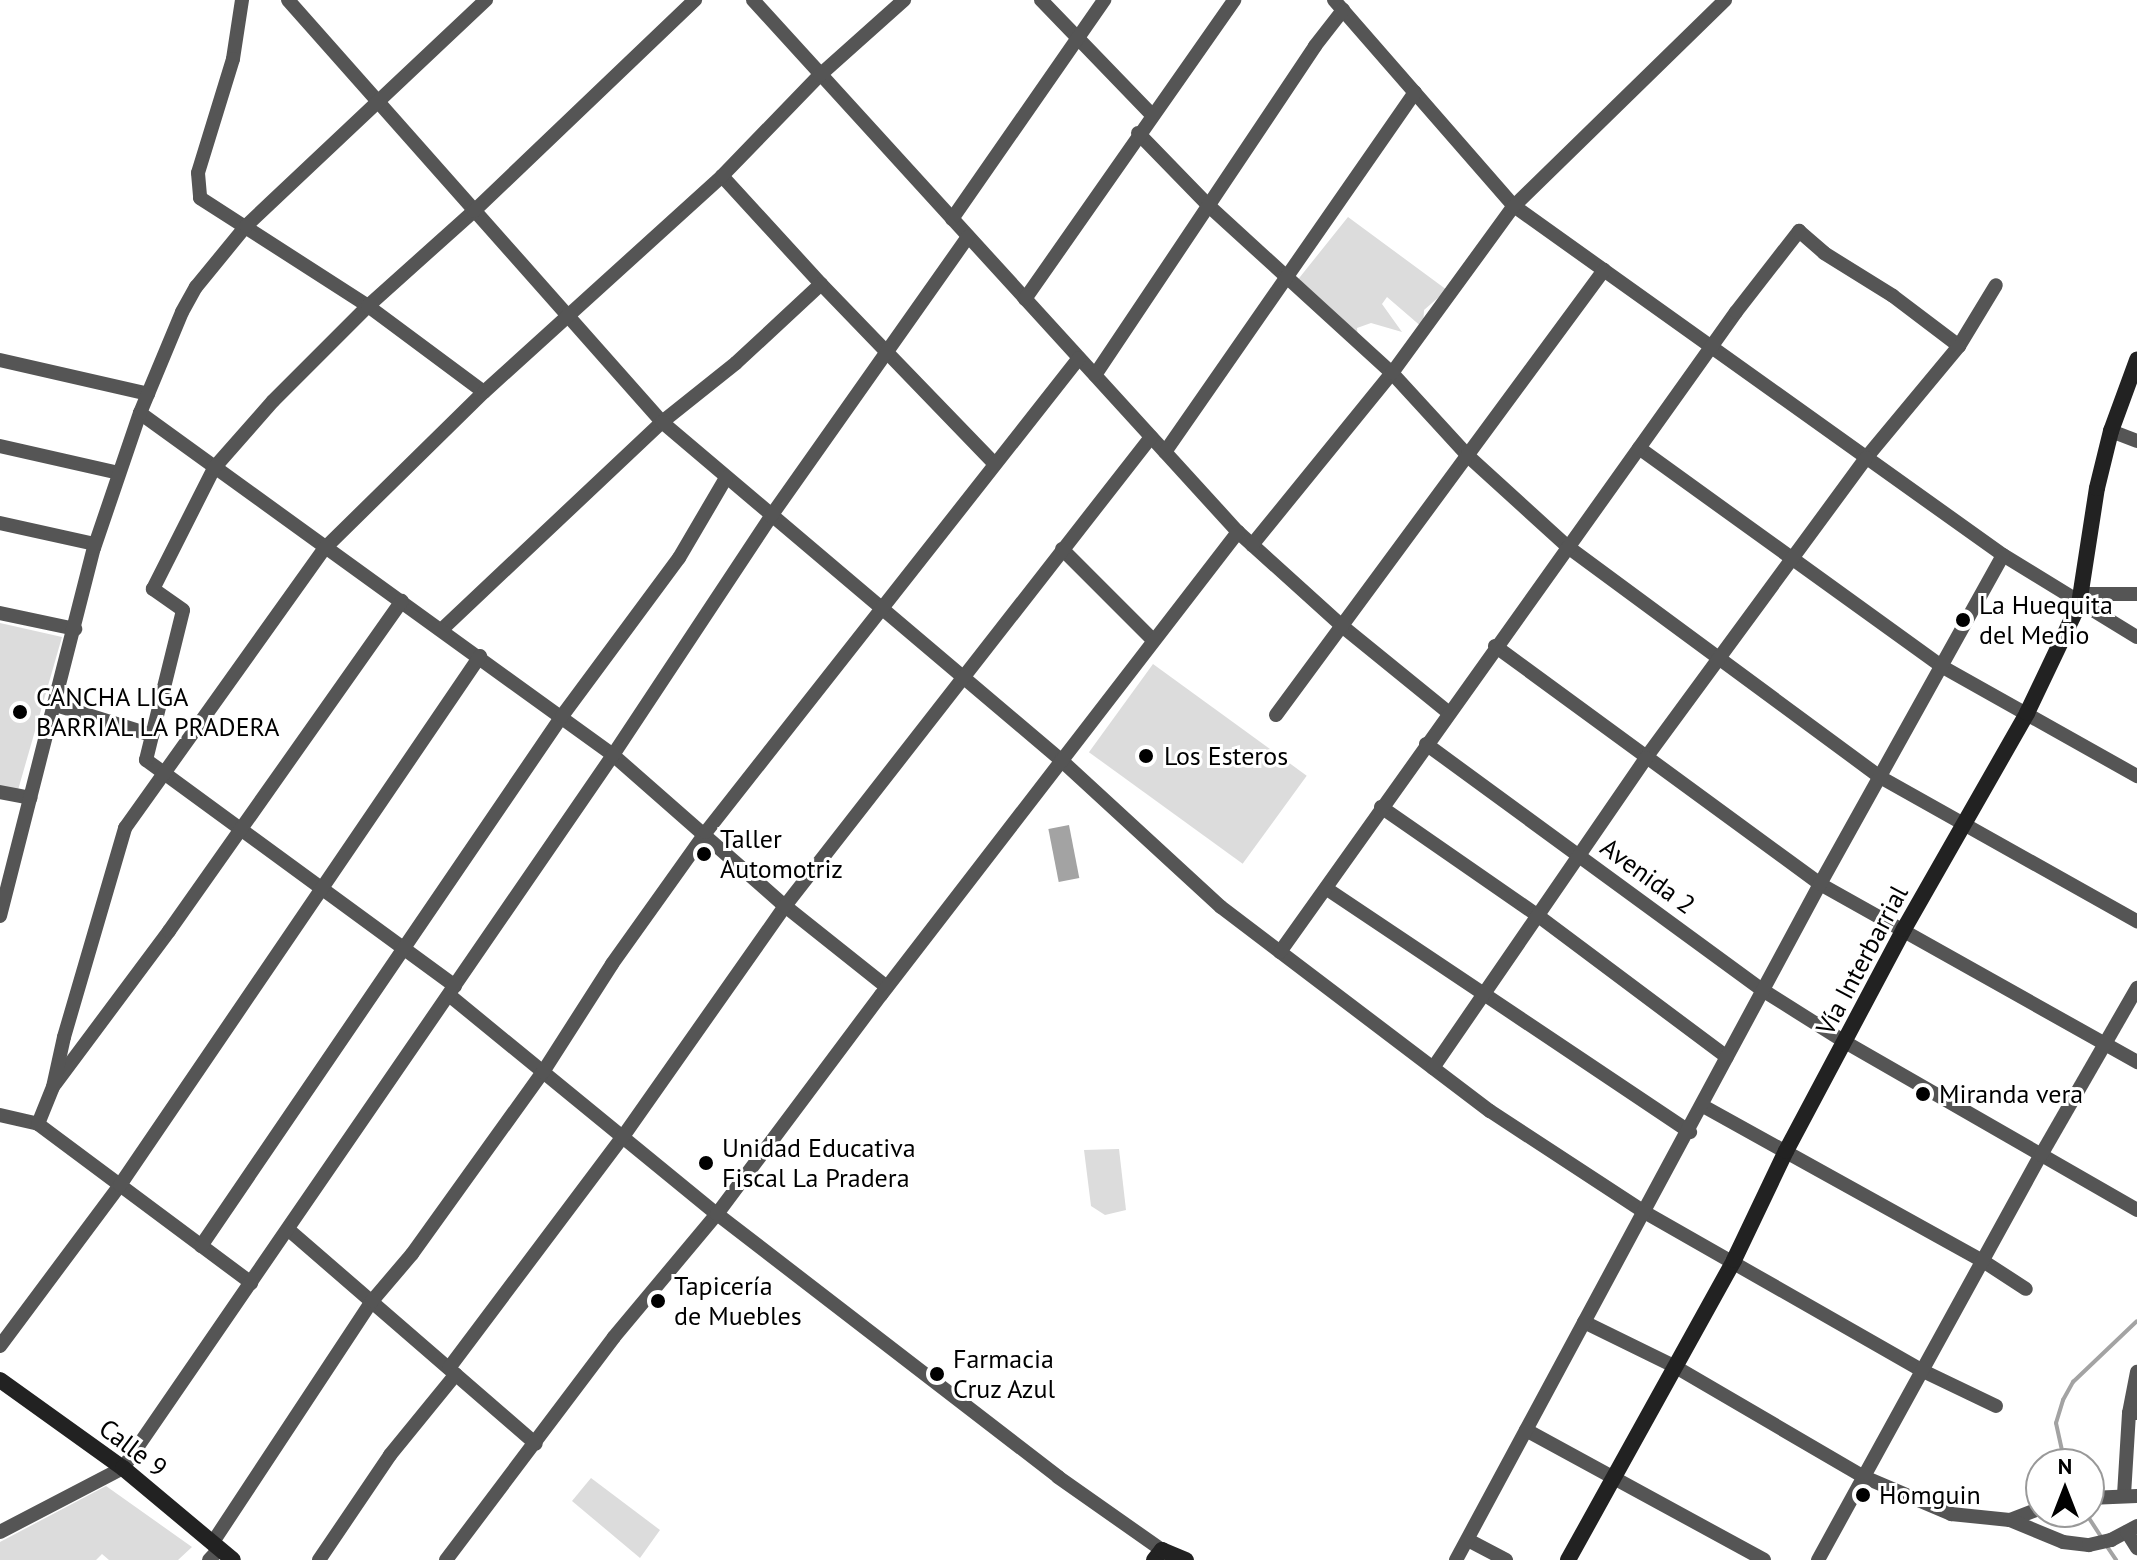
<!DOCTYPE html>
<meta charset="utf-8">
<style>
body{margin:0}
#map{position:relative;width:2137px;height:1560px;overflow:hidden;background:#fff;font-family:"PT Sans",sans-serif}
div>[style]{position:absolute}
.green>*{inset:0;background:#dcdcdc;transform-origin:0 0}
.water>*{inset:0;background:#a3a3a3;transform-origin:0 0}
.stream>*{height:4px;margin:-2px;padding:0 2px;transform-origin:2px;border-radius:2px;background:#a3a3a3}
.street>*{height:14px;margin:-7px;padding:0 7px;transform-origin:7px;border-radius:7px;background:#555}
.secondary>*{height:16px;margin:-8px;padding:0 8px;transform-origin:8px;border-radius:8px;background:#222}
.dots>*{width:22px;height:22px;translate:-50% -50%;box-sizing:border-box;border:4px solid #fff;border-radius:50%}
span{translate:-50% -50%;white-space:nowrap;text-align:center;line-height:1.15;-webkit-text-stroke:6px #fff;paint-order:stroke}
.poi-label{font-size:26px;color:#000}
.left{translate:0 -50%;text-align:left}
.street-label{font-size:26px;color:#000}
.north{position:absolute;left:2025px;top:1448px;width:80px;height:80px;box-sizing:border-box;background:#fff;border:2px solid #999;border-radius:50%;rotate:0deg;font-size:22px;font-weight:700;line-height:32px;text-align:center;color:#000}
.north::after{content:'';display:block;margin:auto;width:28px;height:36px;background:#000;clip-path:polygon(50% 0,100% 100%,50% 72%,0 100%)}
</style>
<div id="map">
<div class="green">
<div style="clip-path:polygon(1348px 217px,1447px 290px,1424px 310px,1423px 328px,1387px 297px,1382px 304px,1402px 332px,1371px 323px,1357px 328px,1358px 337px,1296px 282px)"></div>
<div style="clip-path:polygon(0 623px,62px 637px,18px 790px,0 786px)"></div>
<div style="left:1153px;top:664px;width:190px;height:109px;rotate:36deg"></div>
<div style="clip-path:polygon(1119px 1149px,1126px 1210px,1105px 1215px,1091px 1206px,1084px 1150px)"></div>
<div style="clip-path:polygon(591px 1478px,660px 1530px,640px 1558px,572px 1501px)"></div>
<div style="clip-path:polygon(106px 1486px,192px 1547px,178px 1560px,109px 1560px,102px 1554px,96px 1560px,0 1560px,0 1542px)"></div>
</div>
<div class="water">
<div style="left:1069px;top:825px;width:54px;height:21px;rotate:79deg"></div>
</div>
<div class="stream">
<div style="left:2065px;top:1464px;width:42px;rotate:-102.4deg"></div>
<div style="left:2056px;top:1423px;width:24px;rotate:-73deg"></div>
<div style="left:2063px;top:1400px;width:21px;rotate:-61deg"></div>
<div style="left:2073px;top:1382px;width:88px;rotate:-43.6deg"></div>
<div style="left:2085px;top:1512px;width:31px;rotate:57deg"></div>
<div style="left:2106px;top:1545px;width:18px;rotate:56deg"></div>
</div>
<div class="street">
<div style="left:242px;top:0;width:60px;rotate:98.7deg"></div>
<div style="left:233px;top:59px;width:119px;rotate:107.1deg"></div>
<div style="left:198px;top:173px;width:25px;rotate:85deg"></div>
<div style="left:200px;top:198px;width:200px;rotate:32.7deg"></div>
<div style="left:368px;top:306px;width:144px;rotate:36.6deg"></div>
<div style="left:288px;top:0;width:564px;rotate:48.45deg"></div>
<div style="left:662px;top:422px;width:302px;rotate:136.7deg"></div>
<div style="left:753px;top:0;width:720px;rotate:47.65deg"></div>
<div style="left:1238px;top:532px;width:140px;rotate:42.1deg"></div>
<div style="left:1342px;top:626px;width:136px;rotate:39.1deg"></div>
<div style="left:1041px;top:0;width:158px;rotate:46deg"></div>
<div style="left:1334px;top:0;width:274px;rotate:48.9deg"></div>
<div style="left:1514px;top:206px;width:601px;rotate:35.52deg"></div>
<div style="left:2003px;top:555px;width:157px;rotate:31.5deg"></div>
<div style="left:1138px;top:133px;width:103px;rotate:45.8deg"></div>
<div style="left:1210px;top:207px;width:246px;rotate:42.4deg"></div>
<div style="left:1392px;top:373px;width:113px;rotate:47.5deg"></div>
<div style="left:1468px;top:456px;width:135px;rotate:42.3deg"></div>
<div style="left:1568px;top:547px;width:388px;rotate:36.4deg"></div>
<div style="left:1880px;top:777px;width:295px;rotate:29.3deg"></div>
<div style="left:722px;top:176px;width:147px;rotate:47.5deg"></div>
<div style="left:821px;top:284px;width:250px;rotate:46deg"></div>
<div style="left:952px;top:219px;width:267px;rotate:-55.2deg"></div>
<div style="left:821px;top:284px;width:116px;rotate:137.1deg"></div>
<div style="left:736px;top:363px;width:95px;rotate:141.4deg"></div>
<div style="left:662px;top:422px;width:523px;rotate:40.27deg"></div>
<div style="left:1061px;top:760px;width:217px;rotate:42.6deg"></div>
<div style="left:1221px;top:907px;width:338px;rotate:37.2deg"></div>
<div style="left:1490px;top:1111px;width:186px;rotate:33.2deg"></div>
<div style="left:1646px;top:1213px;width:319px;rotate:29.7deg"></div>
<div style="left:1923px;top:1371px;width:81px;rotate:25.6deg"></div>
<div style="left:1025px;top:299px;width:365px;rotate:-55deg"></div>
<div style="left:1959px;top:346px;width:71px;rotate:-58.8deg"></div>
<div style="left:0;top:360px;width:152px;rotate:12.9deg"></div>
<div style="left:1095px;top:375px;width:396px;rotate:-56.2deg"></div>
<div style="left:1315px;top:46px;width:46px;rotate:-52.1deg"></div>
<div style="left:140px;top:413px;width:584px;rotate:35.87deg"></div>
<div style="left:613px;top:755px;width:229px;rotate:41.3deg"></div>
<div style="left:785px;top:906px;width:130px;rotate:38.5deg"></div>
<div style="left:2111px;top:431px;width:28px;rotate:21deg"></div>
<div style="left:0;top:446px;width:122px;rotate:12.8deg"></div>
<div style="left:1639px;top:448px;width:372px;rotate:35.8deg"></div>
<div style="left:1941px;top:666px;width:225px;rotate:29.3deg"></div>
<div style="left:1165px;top:452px;width:438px;rotate:-55.2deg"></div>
<div style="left:0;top:523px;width:97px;rotate:12.5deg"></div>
<div style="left:1252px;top:545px;width:222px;rotate:-50.9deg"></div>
<div style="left:1392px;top:373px;width:207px;rotate:-53.9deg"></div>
<div style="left:1514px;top:206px;width:295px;rotate:-44.3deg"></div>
<div style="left:1062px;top:549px;width:129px;rotate:45deg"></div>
<div style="left:2081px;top:594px;width:56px"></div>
<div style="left:0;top:613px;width:77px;rotate:12deg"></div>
<div style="left:1495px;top:646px;width:403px;rotate:36.2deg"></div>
<div style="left:1820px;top:884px;width:364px;rotate:29.3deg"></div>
<div style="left:56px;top:705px;width:101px;rotate:17.4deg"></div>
<div style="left:1276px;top:715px;width:553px;rotate:-53.61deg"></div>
<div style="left:1426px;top:744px;width:419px;rotate:36.2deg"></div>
<div style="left:1764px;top:991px;width:96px;rotate:32.2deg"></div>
<div style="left:1845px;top:1042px;width:337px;rotate:29.9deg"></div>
<div style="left:0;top:792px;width:31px;rotate:11deg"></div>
<div style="left:1381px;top:807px;width:190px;rotate:34.7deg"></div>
<div style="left:1537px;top:915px;width:237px;rotate:36.8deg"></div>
<div style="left:1327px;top:889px;width:437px;rotate:33.8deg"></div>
<div style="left:0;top:916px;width:380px;rotate:-75.7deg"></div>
<div style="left:94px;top:548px;width:143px;rotate:-71.2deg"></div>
<div style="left:140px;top:413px;width:109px;rotate:-67.4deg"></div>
<div style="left:182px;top:312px;width:29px;rotate:-61deg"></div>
<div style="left:196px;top:287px;width:79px;rotate:-50.7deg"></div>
<div style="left:246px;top:226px;width:330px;rotate:-43.3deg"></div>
<div style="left:1280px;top:952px;width:786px;rotate:-54.53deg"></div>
<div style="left:1736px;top:312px;width:103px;rotate:-52.1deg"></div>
<div style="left:1799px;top:231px;width:33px;rotate:41deg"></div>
<div style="left:1824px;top:253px;width:81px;rotate:31.9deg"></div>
<div style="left:1893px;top:296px;width:83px;rotate:37.1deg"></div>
<div style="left:1959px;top:346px;width:146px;rotate:129.7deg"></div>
<div style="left:1866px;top:458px;width:372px;rotate:126.3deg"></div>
<div style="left:1646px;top:758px;width:376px;rotate:124.5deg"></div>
<div style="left:455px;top:986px;width:383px;rotate:-143.8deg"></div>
<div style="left:146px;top:760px;width:154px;rotate:-76.1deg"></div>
<div style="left:183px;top:610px;width:37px;rotate:-145deg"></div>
<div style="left:153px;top:589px;width:136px;rotate:-63.2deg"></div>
<div style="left:214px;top:468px;width:89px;rotate:-48.6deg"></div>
<div style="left:273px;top:401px;width:134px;rotate:-45deg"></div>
<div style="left:368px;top:306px;width:142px;rotate:-41.9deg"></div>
<div style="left:474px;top:211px;width:306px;rotate:-43.7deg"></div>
<div style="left:449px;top:995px;width:346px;rotate:39.3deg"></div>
<div style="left:717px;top:1214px;width:431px;rotate:37.6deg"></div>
<div style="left:1058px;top:1477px;width:127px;rotate:35.1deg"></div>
<div style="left:55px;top:1084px;width:191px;rotate:-53.3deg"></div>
<div style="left:169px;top:931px;width:404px;rotate:-54.8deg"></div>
<div style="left:1703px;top:1106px;width:320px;rotate:29deg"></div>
<div style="left:1983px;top:1261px;width:51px;rotate:33.1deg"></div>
<div style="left:0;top:1115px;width:39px;rotate:13deg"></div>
<div style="left:38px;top:1124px;width:266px;rotate:36.7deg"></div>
<div style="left:38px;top:1124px;width:40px;rotate:-68deg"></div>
<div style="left:53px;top:1087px;width:51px;rotate:-77.6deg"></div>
<div style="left:64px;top:1037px;width:218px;rotate:-73.7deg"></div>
<div style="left:125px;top:828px;width:344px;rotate:-54.5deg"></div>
<div style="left:325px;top:548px;width:223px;rotate:-44.5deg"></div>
<div style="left:484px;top:392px;width:321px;rotate:-42.2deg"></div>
<div style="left:722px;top:176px;width:141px;rotate:-45.9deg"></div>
<div style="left:820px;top:75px;width:113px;rotate:-41.8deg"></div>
<div style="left:290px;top:1231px;width:325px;rotate:40.9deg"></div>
<div style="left:201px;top:1246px;width:641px;rotate:-55.74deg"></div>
<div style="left:562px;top:716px;width:197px;rotate:-53.5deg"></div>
<div style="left:679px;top:558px;width:93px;rotate:-59.6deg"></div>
<div style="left:1584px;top:1322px;width:100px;rotate:26.1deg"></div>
<div style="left:1674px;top:1366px;width:220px;rotate:30.3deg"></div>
<div style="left:1864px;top:1477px;width:95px;rotate:23deg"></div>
<div style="left:1951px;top:1514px;width:59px;rotate:5.8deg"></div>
<div style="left:2010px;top:1520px;width:33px;rotate:-21deg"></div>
<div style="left:0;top:1346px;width:201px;rotate:-53.3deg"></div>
<div style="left:120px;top:1185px;width:640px;rotate:-55.76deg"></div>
<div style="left:449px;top:1368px;width:288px;rotate:-53.1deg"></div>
<div style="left:622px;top:1138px;width:284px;rotate:-54.9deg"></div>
<div style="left:785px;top:906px;width:595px;rotate:-52.03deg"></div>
<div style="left:2136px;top:1413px;width:7px;rotate:180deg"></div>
<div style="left:2129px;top:1413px;width:42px;rotate:-79deg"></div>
<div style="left:1526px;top:1430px;width:271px;rotate:28.6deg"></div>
<div style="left:2124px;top:1495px;width:82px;rotate:-86.5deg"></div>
<div style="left:2089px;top:1498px;width:48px;rotate:-2.4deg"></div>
<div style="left:2010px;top:1520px;width:57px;rotate:22.5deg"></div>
<div style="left:2063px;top:1542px;width:26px;rotate:7deg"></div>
<div style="left:2089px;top:1545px;width:23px;rotate:-13deg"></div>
<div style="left:2111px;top:1540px;width:30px;rotate:-28deg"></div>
<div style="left:0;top:1532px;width:139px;rotate:-27.5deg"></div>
<div style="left:123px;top:1468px;width:865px;rotate:-55.5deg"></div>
<div style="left:613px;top:755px;width:287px;rotate:-56.5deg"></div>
<div style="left:771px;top:516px;width:342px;rotate:-54.8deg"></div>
<div style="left:2127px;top:1532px;width:19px;rotate:58deg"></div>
<div style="left:1468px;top:1540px;width:43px;rotate:27.8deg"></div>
<div style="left:213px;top:1542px;width:289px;rotate:-56.6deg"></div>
<div style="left:372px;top:1301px;width:62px;rotate:-49.6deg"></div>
<div style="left:412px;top:1254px;width:224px;rotate:-54.3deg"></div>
<div style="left:543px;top:1072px;width:128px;rotate:-57.4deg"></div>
<div style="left:612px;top:964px;width:162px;rotate:-54.5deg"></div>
<div style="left:706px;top:832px;width:603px;rotate:-51.8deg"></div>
<div style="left:209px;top:1560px;width:16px;rotate:-47deg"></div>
<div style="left:319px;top:1560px;width:127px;rotate:-55.9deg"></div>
<div style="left:390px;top:1455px;width:104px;rotate:-50.8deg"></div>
<div style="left:446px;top:1560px;width:279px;rotate:-53deg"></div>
<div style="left:614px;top:1337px;width:160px;rotate:-50.1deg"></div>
<div style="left:717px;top:1214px;width:274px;rotate:-53.2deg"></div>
<div style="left:881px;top:995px;width:585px;rotate:-52.37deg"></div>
<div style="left:1456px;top:1560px;width:768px;rotate:-61.7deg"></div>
<div style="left:1820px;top:884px;width:376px;rotate:-60.9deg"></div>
<div style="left:1818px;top:1560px;width:462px;rotate:-61.2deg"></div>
<div style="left:2041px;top:1155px;width:193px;rotate:-60.1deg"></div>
</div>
<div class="secondary">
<div style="left:0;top:1380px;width:151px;rotate:35.6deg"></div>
<div style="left:123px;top:1468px;width:143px;rotate:39.9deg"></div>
<div style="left:1154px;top:1560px;width:13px;rotate:-51deg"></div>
<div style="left:1162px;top:1550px;width:26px;rotate:23deg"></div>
<div style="left:1568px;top:1560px;width:343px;rotate:-61deg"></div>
<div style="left:1734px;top:1260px;width:121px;rotate:-64.5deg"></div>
<div style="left:1786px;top:1151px;width:251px;rotate:-62deg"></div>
<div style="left:1904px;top:929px;width:249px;rotate:-60.3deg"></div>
<div style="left:2027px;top:713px;width:121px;rotate:-64.5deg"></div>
<div style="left:2079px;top:604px;width:117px;rotate:-81.2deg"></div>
<div style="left:2097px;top:488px;width:59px;rotate:-76.2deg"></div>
<div style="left:2111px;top:431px;width:76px;rotate:-69.9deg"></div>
</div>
<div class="dots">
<div style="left:1963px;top:620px;background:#000"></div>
<div style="left:20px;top:712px;background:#000"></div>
<div style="left:1146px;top:756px;background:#000"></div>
<div style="left:704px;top:854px;background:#000"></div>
<div style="left:1923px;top:1094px;background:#000"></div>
<div style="left:706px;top:1163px;background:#000"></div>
<div style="left:658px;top:1301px;background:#000"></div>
<div style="left:937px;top:1374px;background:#000"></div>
<div style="left:1863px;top:1495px;background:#000"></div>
</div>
<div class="poi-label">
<span class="left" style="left:1979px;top:620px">La Huequita<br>del Medio</span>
<span class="left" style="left:36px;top:712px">CANCHA LIGA<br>BARRIAL LA PRADERA</span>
<span class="left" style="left:1164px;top:756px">Los Esteros</span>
<span class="left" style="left:720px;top:854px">Taller<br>Automotriz</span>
<span class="left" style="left:1939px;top:1094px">Miranda vera</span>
<span class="left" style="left:722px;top:1163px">Unidad Educativa<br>Fiscal La Pradera</span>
<span class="left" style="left:674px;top:1301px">Tapicería<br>de Muebles</span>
<span class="left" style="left:953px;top:1374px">Farmacia<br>Cruz Azul</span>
<span class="left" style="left:1879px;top:1495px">Homguin</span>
</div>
<div class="street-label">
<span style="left:1648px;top:876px;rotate:36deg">Avenida 2</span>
<span style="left:1862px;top:960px;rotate:-62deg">Vía Interbarrial</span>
<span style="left:133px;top:1448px;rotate:37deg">Calle 9</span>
</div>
<div class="north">N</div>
</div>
